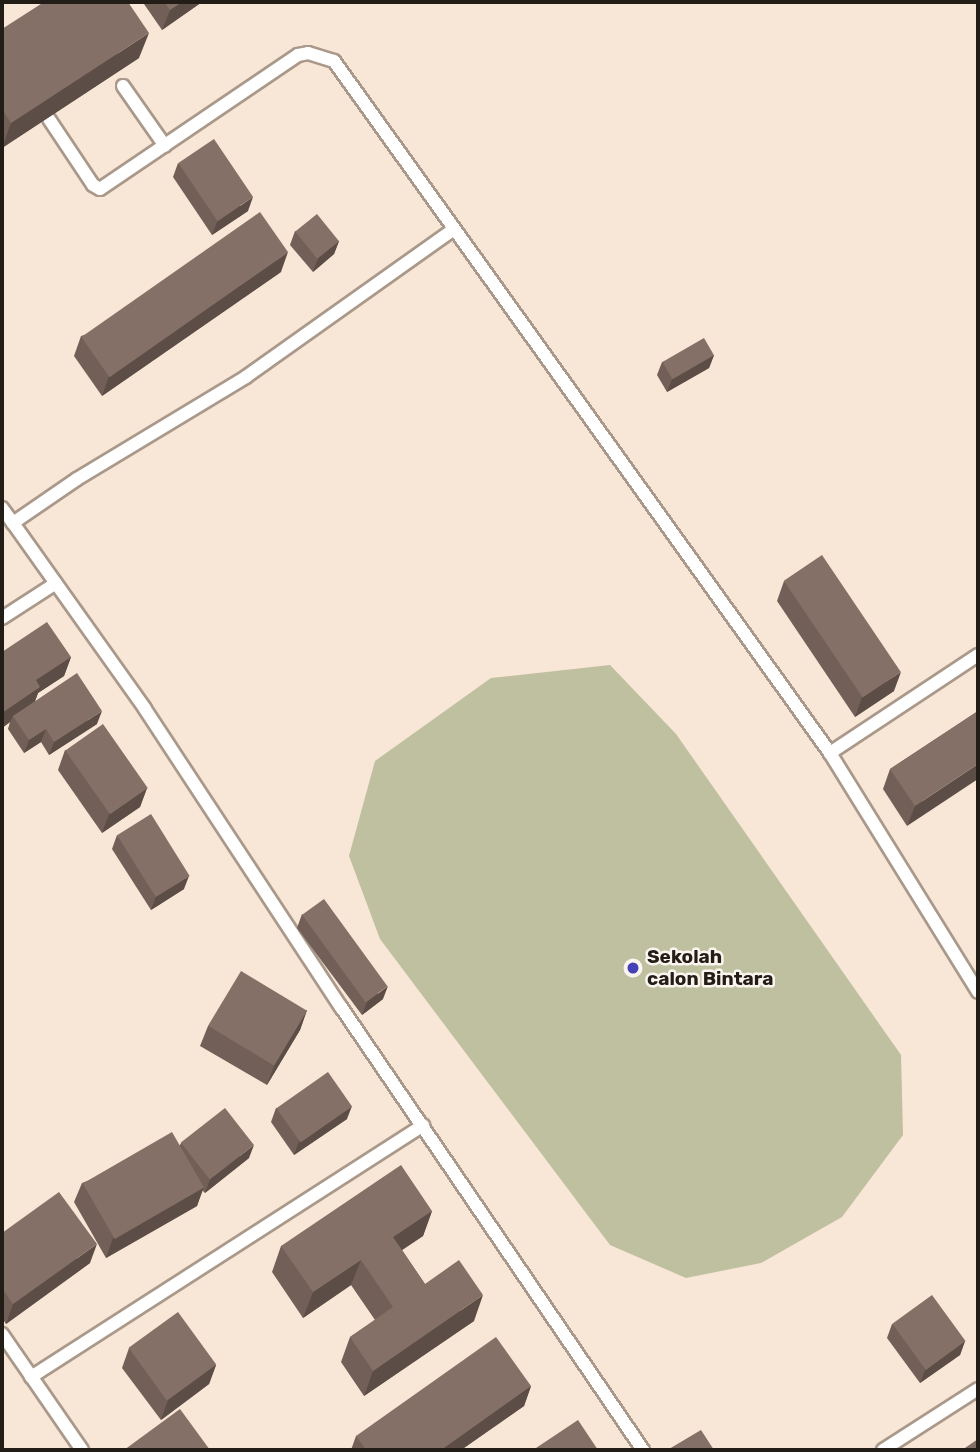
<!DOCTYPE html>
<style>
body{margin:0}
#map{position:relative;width:980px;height:1452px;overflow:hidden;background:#f8e6d6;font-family:Rubik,sans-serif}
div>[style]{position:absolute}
.green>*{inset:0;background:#bec0a0}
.roads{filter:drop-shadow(2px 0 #aa998a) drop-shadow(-2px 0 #aa998a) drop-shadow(0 2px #aa998a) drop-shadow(0 -2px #aa998a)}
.lane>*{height:12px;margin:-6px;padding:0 6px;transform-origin:6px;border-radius:6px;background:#fff}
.wall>*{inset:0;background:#726058}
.shaded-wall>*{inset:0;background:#5c4e47}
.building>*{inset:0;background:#847066;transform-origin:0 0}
.dots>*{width:19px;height:19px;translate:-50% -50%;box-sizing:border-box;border:4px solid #fcf5ef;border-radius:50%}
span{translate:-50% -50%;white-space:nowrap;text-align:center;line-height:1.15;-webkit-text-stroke:5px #fcf5ef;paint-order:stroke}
.poi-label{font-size:19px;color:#231d17;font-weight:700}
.left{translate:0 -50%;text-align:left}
.frame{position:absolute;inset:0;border:4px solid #231d17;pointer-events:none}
</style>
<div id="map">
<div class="green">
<div style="clip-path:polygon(610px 665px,676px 734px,901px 1055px,903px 1135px,842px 1217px,761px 1263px,686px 1278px,610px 1245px,380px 939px,349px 856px,375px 761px,491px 678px)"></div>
</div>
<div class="roads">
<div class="lane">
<div style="left:123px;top:86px;width:73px;rotate:55deg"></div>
<div style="left:49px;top:119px;width:79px;rotate:56.3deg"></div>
<div style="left:93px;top:185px;width:8px;rotate:30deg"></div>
<div style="left:100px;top:189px;width:239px;rotate:-34.1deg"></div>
<div style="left:298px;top:55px;width:10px;rotate:-11deg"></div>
<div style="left:308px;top:53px;width:27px;rotate:17deg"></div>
<div style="left:334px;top:61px;width:851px;rotate:54.37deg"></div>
<div style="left:454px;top:229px;width:255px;rotate:144.6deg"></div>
<div style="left:246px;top:377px;width:197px;rotate:148.9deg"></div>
<div style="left:77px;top:479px;width:78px;rotate:145.5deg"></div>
<div style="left:13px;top:523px;width:228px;rotate:54.6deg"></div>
<div style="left:145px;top:709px;width:357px;rotate:56.7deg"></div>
<div style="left:341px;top:1007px;width:536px;rotate:55.72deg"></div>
<div style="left:2px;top:508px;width:19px;rotate:54deg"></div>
<div style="left:2px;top:618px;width:64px;rotate:-32.9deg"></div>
<div style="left:978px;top:655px;width:178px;rotate:146.5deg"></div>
<div style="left:830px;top:753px;width:281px;rotate:58.2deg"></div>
<div style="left:2px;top:1334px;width:141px;rotate:55.4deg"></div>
<div style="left:31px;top:1377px;width:466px;rotate:-32.7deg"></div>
<div style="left:883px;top:1450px;width:113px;rotate:-32.7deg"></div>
</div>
</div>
<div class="wall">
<div style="clip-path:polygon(145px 2px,202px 2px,162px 30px,144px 4px)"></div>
<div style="clip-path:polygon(2px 29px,139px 58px,2px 148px)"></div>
<div style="clip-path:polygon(178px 163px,248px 211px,212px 235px,173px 177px)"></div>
<div style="clip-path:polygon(295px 231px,339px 241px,334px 254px,313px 272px,290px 245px)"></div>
<div style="clip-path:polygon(281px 272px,102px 396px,74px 356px,81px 336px)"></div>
<div style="clip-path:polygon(714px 355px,709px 368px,667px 392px,657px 375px,662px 362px)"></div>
<div style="clip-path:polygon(784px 581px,894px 691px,855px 717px,777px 601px)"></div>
<div style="clip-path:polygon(2px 652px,71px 657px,64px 676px,38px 693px,35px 701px,97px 724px,49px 755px,41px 742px,24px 753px,8px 729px,10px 722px,2px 728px)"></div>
<div style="clip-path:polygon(978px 711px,907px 826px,883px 789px,890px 769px)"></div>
<div style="clip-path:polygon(65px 750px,147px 788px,140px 807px,102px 833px,58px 770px)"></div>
<div style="clip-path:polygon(117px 835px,184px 889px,151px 910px,112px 849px)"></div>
<div style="clip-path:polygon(302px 914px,383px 999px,362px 1015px,297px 928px)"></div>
<div style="clip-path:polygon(307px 1010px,300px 1030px,267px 1085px,200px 1046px,208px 1026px)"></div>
<div style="clip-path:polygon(276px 1108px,347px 1119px,294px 1155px,271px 1122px)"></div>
<div style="clip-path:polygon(181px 1143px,249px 1158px,205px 1193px,202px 1190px,197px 1206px,106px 1258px,74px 1202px,82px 1183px,180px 1145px)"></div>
<div style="clip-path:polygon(432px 1211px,423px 1236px,402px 1250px,425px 1284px,474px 1321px,364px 1396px,341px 1362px,350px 1337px,375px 1320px,351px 1285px,303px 1318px,272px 1272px,281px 1246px)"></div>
<div style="clip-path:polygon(2px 1233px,90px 1263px,6px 1324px,2px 1318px)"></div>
<div style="clip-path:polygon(892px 1324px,965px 1341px,960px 1355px,920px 1383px,887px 1338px)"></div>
<div style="clip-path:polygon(129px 1348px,216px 1365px,209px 1384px,161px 1420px,122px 1368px)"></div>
<div style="clip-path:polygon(531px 1386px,524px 1406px,461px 1450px,351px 1450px,356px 1436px)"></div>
</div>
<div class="shaded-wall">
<div style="clip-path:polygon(182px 2px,202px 2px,162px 30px,170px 10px)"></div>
<div style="clip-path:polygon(149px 33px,139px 58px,2px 148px,11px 123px)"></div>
<div style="clip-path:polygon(253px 197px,248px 211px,212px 235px,217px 222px)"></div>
<div style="clip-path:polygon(339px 241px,334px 254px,313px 272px,318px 258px)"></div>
<div style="clip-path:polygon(288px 252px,281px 272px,102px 396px,109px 376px)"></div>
<div style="clip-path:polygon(714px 355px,709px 368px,667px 392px,672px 379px)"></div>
<div style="clip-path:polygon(71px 657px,64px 676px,38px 693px,33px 707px,13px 716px,10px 722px,2px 728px,2px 713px,36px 680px)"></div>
<div style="clip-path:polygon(901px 672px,894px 691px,855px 717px,862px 697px)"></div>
<div style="clip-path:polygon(102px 711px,97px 724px,49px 755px,54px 742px)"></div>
<div style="clip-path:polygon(46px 729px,41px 742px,24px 753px,29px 740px)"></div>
<div style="clip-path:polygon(978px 764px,978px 779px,907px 826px,915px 806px)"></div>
<div style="clip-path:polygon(147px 788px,140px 807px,102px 833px,109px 814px)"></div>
<div style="clip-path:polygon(189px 876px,184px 889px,151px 910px,156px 896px)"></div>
<div style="clip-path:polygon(388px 986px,383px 999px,362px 1015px,367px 1002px)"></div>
<div style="clip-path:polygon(307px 1010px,300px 1030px,267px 1085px,274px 1066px)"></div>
<div style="clip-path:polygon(352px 1106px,347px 1119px,294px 1155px,299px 1141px)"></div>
<div style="clip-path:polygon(254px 1145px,249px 1158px,205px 1193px,210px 1179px)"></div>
<div style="clip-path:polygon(204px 1187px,197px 1206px,106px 1258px,113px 1238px)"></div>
<div style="clip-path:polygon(432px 1211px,423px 1236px,384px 1262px,393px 1237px)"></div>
<div style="clip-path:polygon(97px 1244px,90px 1263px,6px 1324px,13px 1304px)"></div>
<div style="clip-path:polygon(361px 1260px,351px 1285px,303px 1318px,313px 1292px)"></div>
<div style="clip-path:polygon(483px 1295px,474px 1321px,364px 1396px,373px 1371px)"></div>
<div style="clip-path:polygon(965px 1341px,960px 1355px,920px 1383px,925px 1370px)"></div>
<div style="clip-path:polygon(216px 1365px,209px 1384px,161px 1420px,168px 1400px)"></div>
<div style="clip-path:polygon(531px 1386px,524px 1406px,461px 1450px,441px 1450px)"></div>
</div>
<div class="building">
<div style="clip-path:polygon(44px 2px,128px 2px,149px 33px,11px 123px,2px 109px,2px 29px)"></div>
<div style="clip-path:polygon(164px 2px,182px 2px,170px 10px)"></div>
<div style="left:214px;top:139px;width:70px;height:43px;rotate:56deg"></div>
<div style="left:260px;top:212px;width:49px;height:218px;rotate:55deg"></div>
<div style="left:317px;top:214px;width:35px;height:28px;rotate:51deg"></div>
<div style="left:704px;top:338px;width:20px;height:48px;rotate:60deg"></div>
<div style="left:822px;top:555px;width:141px;height:46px;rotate:56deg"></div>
<div style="clip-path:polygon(47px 622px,71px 657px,36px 680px,40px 687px,2px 713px,2px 652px)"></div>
<div style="clip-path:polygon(77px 673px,102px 711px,54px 742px,46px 729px,29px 740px,13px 716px)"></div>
<div style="clip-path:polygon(978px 711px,978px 764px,915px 806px,890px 769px)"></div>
<div style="left:103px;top:724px;width:78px;height:46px;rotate:55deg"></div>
<div style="left:151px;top:814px;width:73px;height:40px;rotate:58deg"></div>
<div style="left:324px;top:899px;width:108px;height:27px;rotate:54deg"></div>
<div style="left:241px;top:971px;width:77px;height:64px;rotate:31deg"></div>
<div style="left:328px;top:1072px;width:42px;height:63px;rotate:55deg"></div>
<div style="left:225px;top:1108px;width:47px;height:56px;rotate:52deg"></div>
<div style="left:172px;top:1132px;width:64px;height:103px;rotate:60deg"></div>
<div style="clip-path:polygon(401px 1165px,432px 1211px,393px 1237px,425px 1284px,459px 1260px,483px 1295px,373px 1371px,350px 1337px,393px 1307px,361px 1260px,313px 1292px,281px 1246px)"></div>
<div style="clip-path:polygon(59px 1192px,97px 1244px,13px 1304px,2px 1288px,2px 1233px)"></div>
<div style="left:932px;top:1295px;width:57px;height:49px;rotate:54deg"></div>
<div style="left:178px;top:1312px;width:65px;height:61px;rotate:54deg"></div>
<div style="clip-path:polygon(496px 1337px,531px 1386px,441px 1450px,366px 1450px,356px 1436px)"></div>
<div style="clip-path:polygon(180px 1409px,210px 1450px,124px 1450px)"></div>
<div style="clip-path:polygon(578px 1420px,598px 1450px,533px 1450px)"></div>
<div style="clip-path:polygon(701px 1430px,714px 1450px,670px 1450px,669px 1449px)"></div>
<div style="clip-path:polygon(978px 1439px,978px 1450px,962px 1450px)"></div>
</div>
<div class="dots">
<div style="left:633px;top:968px;background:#4440b6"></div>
</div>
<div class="poi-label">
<span class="left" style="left:647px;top:968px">Sekolah<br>calon Bintara</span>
</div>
<div class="frame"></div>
</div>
